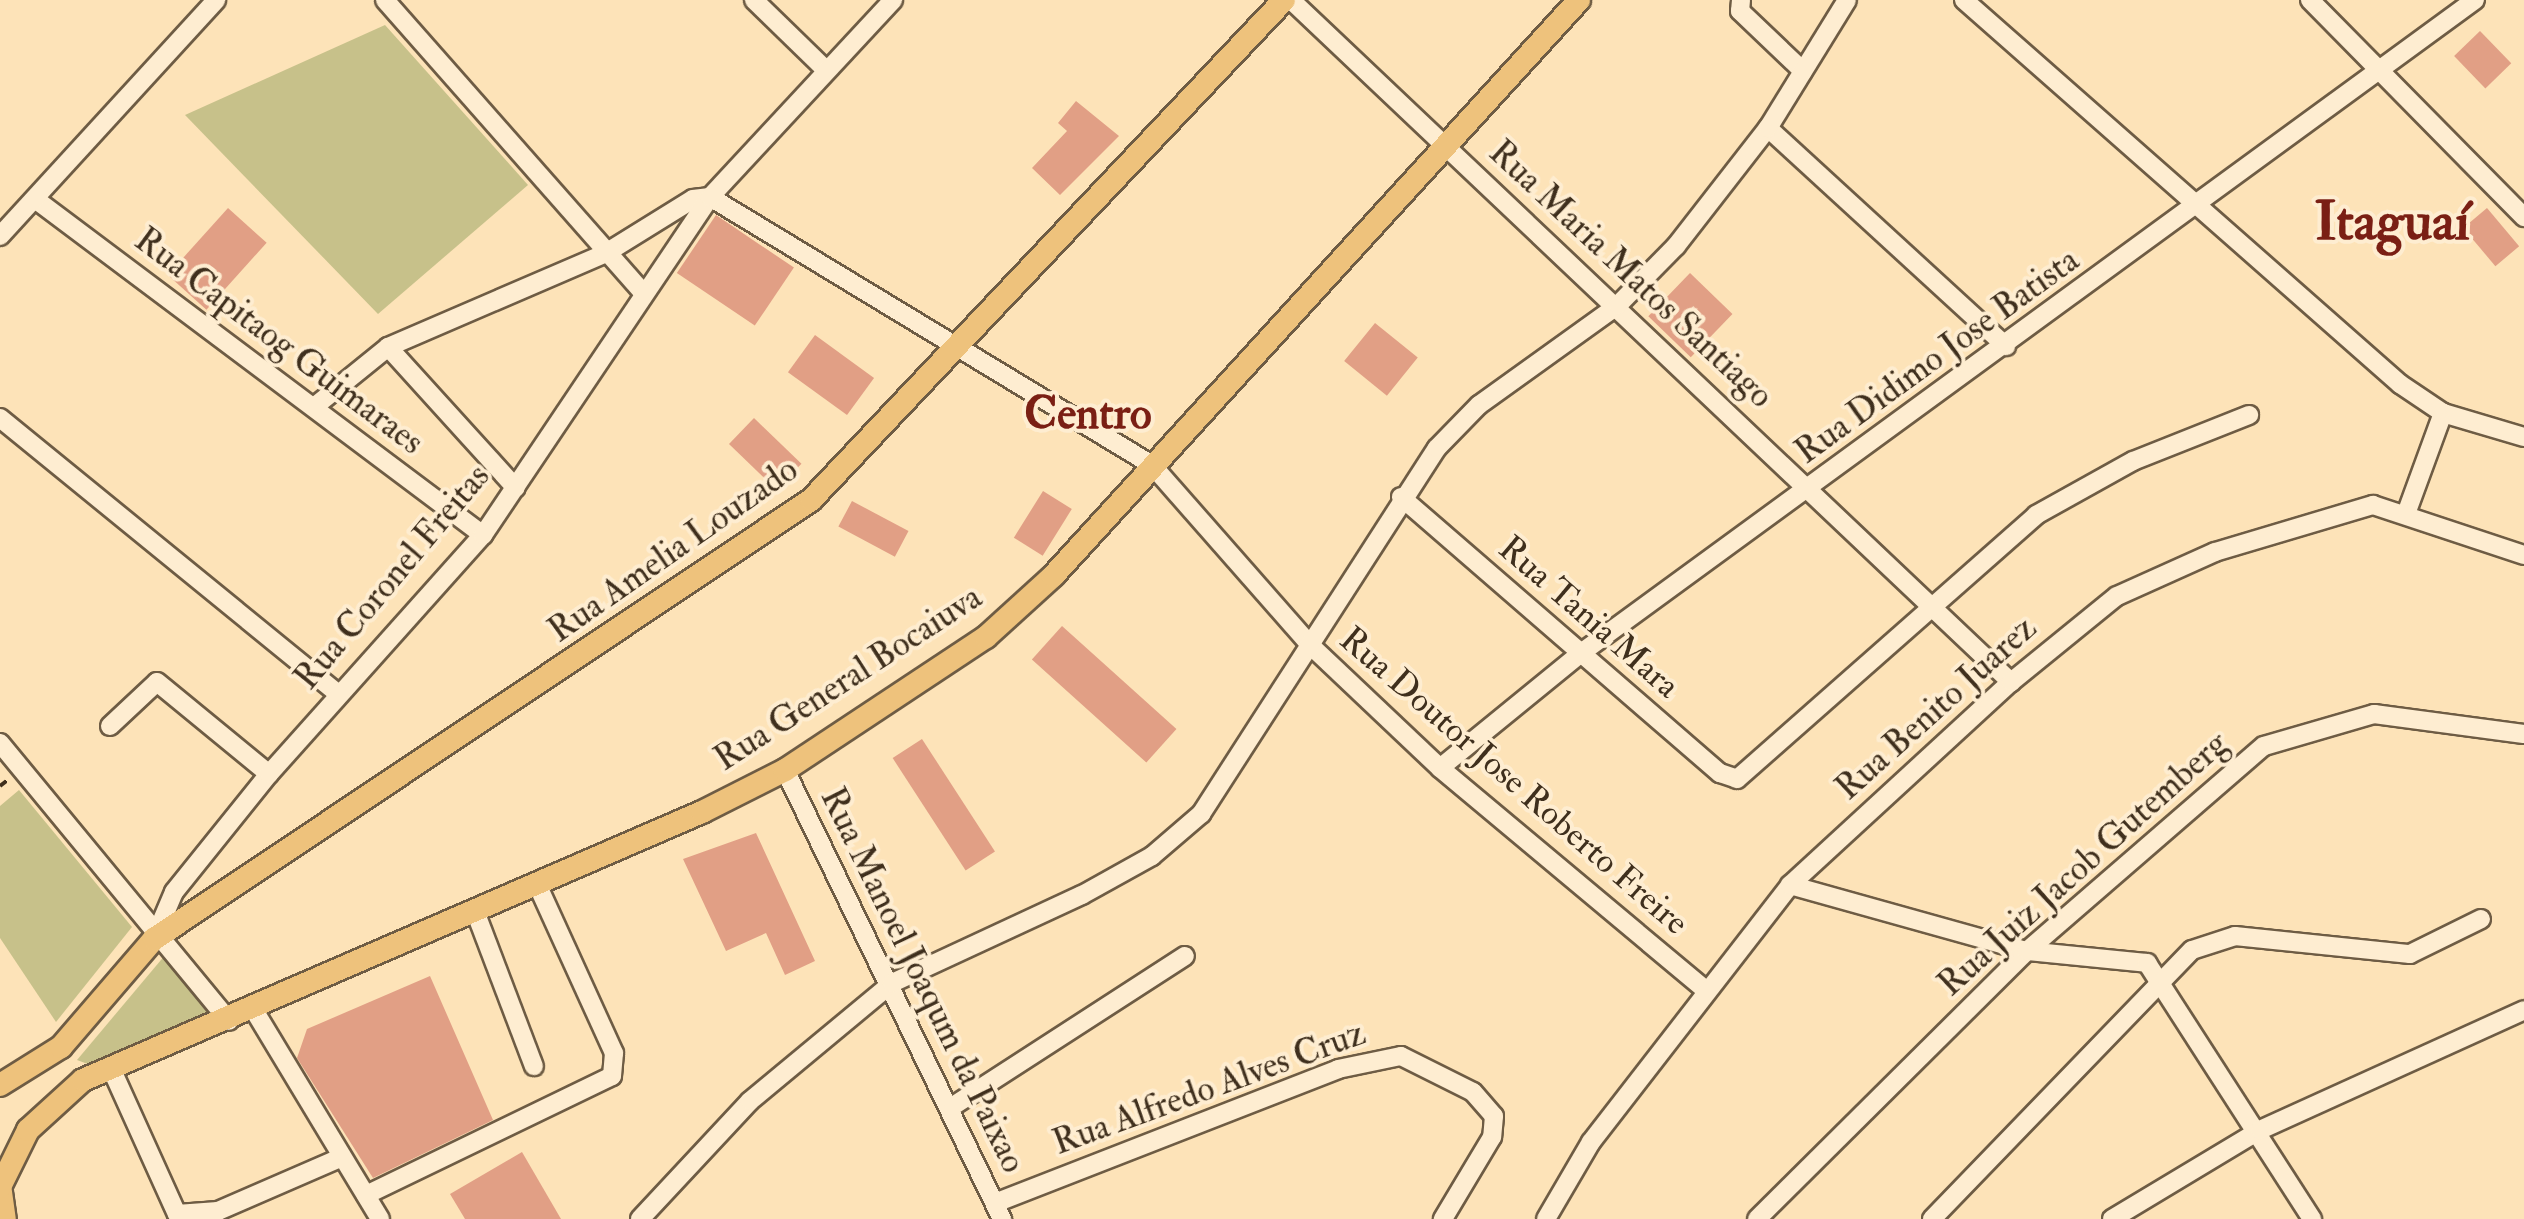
<!DOCTYPE html>
<meta charset="utf-8">
<style>
body{margin:0}
#map{position:relative;width:2524px;height:1219px;overflow:hidden;background:#fde3b8;font-family:"IM FELL Double Pica",serif}
div>[style]{position:absolute}
.green>*{inset:0;background:#c7c18a}
.building>*{inset:0;background:#e19f85;transform-origin:0 0}
.path>*{height:4px;margin-top:-2px;transform-origin:0;background:repeating-linear-gradient(90deg,#3f2f1d 0 8px,transparent 0 13px)}
.roads{filter:drop-shadow(2px 0 #6e5c44) drop-shadow(-2px 0 #6e5c44) drop-shadow(0 2px #6e5c44) drop-shadow(0 -2px #6e5c44)}
.minor>*{height:18px;margin:-9px;padding:0 9px;transform-origin:9px;border-radius:9px;background:#feedd1}
.major>*{height:22px;margin:-11px;padding:0 11px;transform-origin:11px;border-radius:11px;background:#eec27c}
span{translate:-50% -50%;white-space:nowrap;text-align:center;line-height:1.15;-webkit-text-stroke:8px #feedd1;paint-order:stroke}
.street-label{font-size:35px;color:#3f2f1d}
.district-label{font-size:45px;color:#7a1f14;font-weight:700}
.town-label{font-size:55px;color:#7a1f14;font-weight:700}
</style>
<div id="map">
<div class="green">
<div style="clip-path:polygon(385px 25px,528px 185px,378px 314px,185px 115px)"></div>
<div style="clip-path:polygon(19px 790px,132px 927px,56px 1022px,0 938px,0 806px)"></div>
<div style="clip-path:polygon(166px 954px,210px 1014px,101px 1069px,77px 1060px)"></div>
</div>
<div class="building">
<div style="left:2480px;top:31px;width:45px;height:36px;rotate:46deg"></div>
<div style="clip-path:polygon(1076px 101px,1119px 136px,1060px 195px,1032px 168px,1067px 131px,1058px 123px)"></div>
<div style="left:228px;top:208px;width:52px;height:90px;rotate:42deg"></div>
<div style="left:2487px;top:208px;width:50px;height:31px;rotate:50deg"></div>
<div style="left:716px;top:215px;width:94px;height:70px;rotate:34deg"></div>
<div style="left:1690px;top:273px;width:59px;height:60px;rotate:44deg"></div>
<div style="left:1375px;top:323px;width:55px;height:49px;rotate:39deg"></div>
<div style="left:815px;top:335px;width:73px;height:46px;rotate:36deg"></div>
<div style="left:754px;top:418px;width:66px;height:36px;rotate:44deg"></div>
<div style="left:1043px;top:491px;width:34px;height:55px;rotate:32deg"></div>
<div style="left:852px;top:501px;width:64px;height:29px;rotate:28deg"></div>
<div style="left:1062px;top:626px;width:154px;height:45px;rotate:42deg"></div>
<div style="left:922px;top:739px;width:134px;height:35px;rotate:57deg"></div>
<div style="clip-path:polygon(756px 833px,815px 961px,785px 975px,766px 933px,726px 951px,683px 859px)"></div>
<div style="clip-path:polygon(430px 976px,493px 1120px,373px 1178px,297px 1058px,307px 1029px)"></div>
<div style="clip-path:polygon(522px 1152px,561px 1219px,465px 1219px,450px 1194px)"></div>
</div>
<div class="path">
<div style="left:0;top:786px;width:11px;rotate:-38deg"></div>
</div>
<div class="roads">
<div class="minor">
<div style="left:385px;top:0;width:387px;rotate:48.6deg"></div>
<div style="left:754px;top:0;width:96px;rotate:44.2deg"></div>
<div style="left:1291px;top:0;width:992px;rotate:43.45deg"></div>
<div style="left:1741px;top:0;width:11px;rotate:95deg"></div>
<div style="left:1740px;top:11px;width:87px;rotate:43.6deg"></div>
<div style="left:1964px;top:0;width:581px;rotate:41.37deg"></div>
<div style="left:2400px;top:384px;width:52px;rotate:34deg"></div>
<div style="left:2443px;top:413px;width:84px;rotate:16.5deg"></div>
<div style="left:2310px;top:0;width:305px;rotate:45.4deg"></div>
<div style="left:1768px;top:128px;width:323px;rotate:42.5deg"></div>
<div style="left:710px;top:197px;width:517px;rotate:31.23deg"></div>
<div style="left:1152px;top:465px;width:238px;rotate:48.7deg"></div>
<div style="left:1309px;top:644px;width:180px;rotate:43.4deg"></div>
<div style="left:1440px;top:768px;width:343px;rotate:39.9deg"></div>
<div style="left:35px;top:199px;width:560px;rotate:36.87deg"></div>
<div style="left:0;top:236px;width:320px;rotate:-47.5deg"></div>
<div style="left:388px;top:347px;width:190px;rotate:47.8deg"></div>
<div style="left:314px;top:407px;width:95px;rotate:-39deg"></div>
<div style="left:388px;top:347px;width:237px;rotate:-23.3deg"></div>
<div style="left:606px;top:253px;width:102px;rotate:-31.8deg"></div>
<div style="left:693px;top:199px;width:17px;rotate:-7deg"></div>
<div style="left:0;top:418px;width:437px;rotate:39.2deg"></div>
<div style="left:1401px;top:497px;width:422px;rotate:40.9deg"></div>
<div style="left:1720px;top:773px;width:18px;rotate:19deg"></div>
<div style="left:1737px;top:779px;width:399px;rotate:-41.4deg"></div>
<div style="left:2036px;top:515px;width:111px;rotate:-29.1deg"></div>
<div style="left:2133px;top:461px;width:125px;rotate:-21.6deg"></div>
<div style="left:2406px;top:514px;width:108px;rotate:-69.9deg"></div>
<div style="left:110px;top:726px;width:64px;rotate:-43.1deg"></div>
<div style="left:157px;top:682px;width:145px;rotate:39.4deg"></div>
<div style="left:0;top:743px;width:360px;rotate:50.5deg"></div>
<div style="left:1440px;top:768px;width:182px;rotate:-39.2deg"></div>
<div style="left:1581px;top:653px;width:1107px;rotate:-36.15deg"></div>
<div style="left:785px;top:770px;width:499px;rotate:64.2deg"></div>
<div style="left:1790px;top:885px;width:246px;rotate:15.6deg"></div>
<div style="left:2027px;top:951px;width:121px;rotate:5.7deg"></div>
<div style="left:2147px;top:963px;width:305px;rotate:57.2deg"></div>
<div style="left:475px;top:911px;width:166px;rotate:69.2deg"></div>
<div style="left:154px;top:939px;width:51px;rotate:-66.9deg"></div>
<div style="left:174px;top:892px;width:151px;rotate:-51.2deg"></div>
<div style="left:269px;top:774px;width:321px;rotate:-48.2deg"></div>
<div style="left:483px;top:535px;width:407px;rotate:-56.1deg"></div>
<div style="left:710px;top:197px;width:269px;rotate:-47.1deg"></div>
<div style="left:254px;top:1010px;width:244px;rotate:58.9deg"></div>
<div style="left:111px;top:1068px;width:160px;rotate:65.7deg"></div>
<div style="left:177px;top:1214px;width:41px;rotate:-4.2deg"></div>
<div style="left:218px;top:1211px;width:135px;rotate:-23.5deg"></div>
<div style="left:953px;top:1106px;width:276px;rotate:-32.9deg"></div>
<div style="left:366px;top:1195px;width:273px;rotate:-25.8deg"></div>
<div style="left:612px;top:1076px;width:23px;rotate:-85deg"></div>
<div style="left:614px;top:1053px;width:186px;rotate:-114.5deg"></div>
<div style="left:995px;top:1203px;width:368px;rotate:-21.3deg"></div>
<div style="left:1338px;top:1069px;width:64px;rotate:-11.7deg"></div>
<div style="left:1401px;top:1056px;width:80px;rotate:26.6deg"></div>
<div style="left:1473px;top:1092px;width:32px;rotate:49deg"></div>
<div style="left:1494px;top:1116px;width:21px;rotate:95deg"></div>
<div style="left:1492px;top:1137px;width:96px;rotate:120.9deg"></div>
<div style="left:640px;top:1219px;width:161px;rotate:-47deg"></div>
<div style="left:750px;top:1101px;width:185px;rotate:-39.7deg"></div>
<div style="left:892px;top:983px;width:209px;rotate:-24.9deg"></div>
<div style="left:1082px;top:895px;width:80px;rotate:-29.1deg"></div>
<div style="left:1152px;top:856px;width:65px;rotate:-40.6deg"></div>
<div style="left:1201px;top:814px;width:435px;rotate:-57.2deg"></div>
<div style="left:1437px;top:448px;width:60px;rotate:-45.7deg"></div>
<div style="left:1479px;top:405px;width:171px;rotate:-35.7deg"></div>
<div style="left:1618px;top:305px;width:83px;rotate:-45.5deg"></div>
<div style="left:1676px;top:246px;width:150px;rotate:-52.1deg"></div>
<div style="left:1768px;top:128px;width:150px;rotate:-58.3deg"></div>
<div style="left:1546px;top:1219px;width:89px;rotate:-59.7deg"></div>
<div style="left:1591px;top:1142px;width:325px;rotate:-52.2deg"></div>
<div style="left:1790px;top:885px;width:300px;rotate:-42.6deg"></div>
<div style="left:2011px;top:682px;width:136px;rotate:-39.1deg"></div>
<div style="left:2117px;top:596px;width:107px;rotate:-24.2deg"></div>
<div style="left:2215px;top:552px;width:165px;rotate:-16.6deg"></div>
<div style="left:2373px;top:505px;width:159px;rotate:18.3deg"></div>
<div style="left:1757px;top:1219px;width:380px;rotate:-44.8deg"></div>
<div style="left:2027px;top:951px;width:313px;rotate:-40.9deg"></div>
<div style="left:2264px;top:746px;width:115px;rotate:-16.2deg"></div>
<div style="left:2374px;top:714px;width:151px;rotate:7.6deg"></div>
<div style="left:1932px;top:1219px;width:374px;rotate:-46deg"></div>
<div style="left:2192px;top:950px;width:45px;rotate:-18deg"></div>
<div style="left:2235px;top:936px;width:176px;rotate:5.9deg"></div>
<div style="left:2410px;top:954px;width:79px;rotate:-26.2deg"></div>
<div style="left:2112px;top:1219px;width:173px;rotate:-31deg"></div>
<div style="left:2260px;top:1130px;width:290px;rotate:-24.4deg"></div>
</div>
<div class="major">
<div style="left:0;top:1085px;width:72px;rotate:-31.9deg"></div>
<div style="left:61px;top:1047px;width:143px;rotate:-49.3deg"></div>
<div style="left:154px;top:939px;width:790px;rotate:-33.75deg"></div>
<div style="left:811px;top:500px;width:688px;rotate:-46.59deg"></div>
<div style="left:0;top:1185px;width:34px;rotate:82deg"></div>
<div style="left:0;top:1187px;width:64px;rotate:-63.8deg"></div>
<div style="left:28px;top:1130px;width:74px;rotate:-42.3deg"></div>
<div style="left:83px;top:1080px;width:675px;rotate:-23.41deg"></div>
<div style="left:702px;top:812px;width:93px;rotate:-26.8deg"></div>
<div style="left:785px;top:770px;width:241px;rotate:-33.5deg"></div>
<div style="left:986px;top:637px;width:91px;rotate:-42.3deg"></div>
<div style="left:1053px;top:576px;width:780px;rotate:-47.6deg"></div>
</div>
</div>
<div class="street-label">
<span style="left:1631px;top:274px;rotate:43deg">Rua Maria Matos Santiago</span>
<span style="left:279px;top:341px;rotate:37deg">Rua Capitaog Guimaraes</span>
<span style="left:1937px;top:356px;rotate:-36deg">Rua Didimo Jose Batista</span>
<span style="left:673px;top:550px;rotate:-35deg">Rua Amelia Louzado</span>
<span style="left:392px;top:577px;rotate:-50deg">Rua Coronel Freitas</span>
<span style="left:1589px;top:617px;rotate:41deg">Rua Tania Mara</span>
<span style="left:848px;top:678px;rotate:-33deg">Rua General Bocaiuva</span>
<span style="left:1936px;top:708px;rotate:-42deg">Rua Benito Juarez</span>
<span style="left:1514px;top:781px;rotate:41deg">Rua Doutor Jose Roberto Freire</span>
<span style="left:2083px;top:864px;rotate:-42deg">Rua Juiz Jacob Gutemberg</span>
<span style="left:923px;top:980px;rotate:64deg">Rua Manoel Joaqum da Paixao</span>
<span style="left:1209px;top:1088px;rotate:-20deg">Rua Alfredo Alves Cruz</span>
</div>
<div class="district-label">
<span style="left:1088px;top:415px">Centro</span>
</div>
<div class="town-label">
<span style="left:2392px;top:222px">Itaguaí</span>
</div>
</div>
